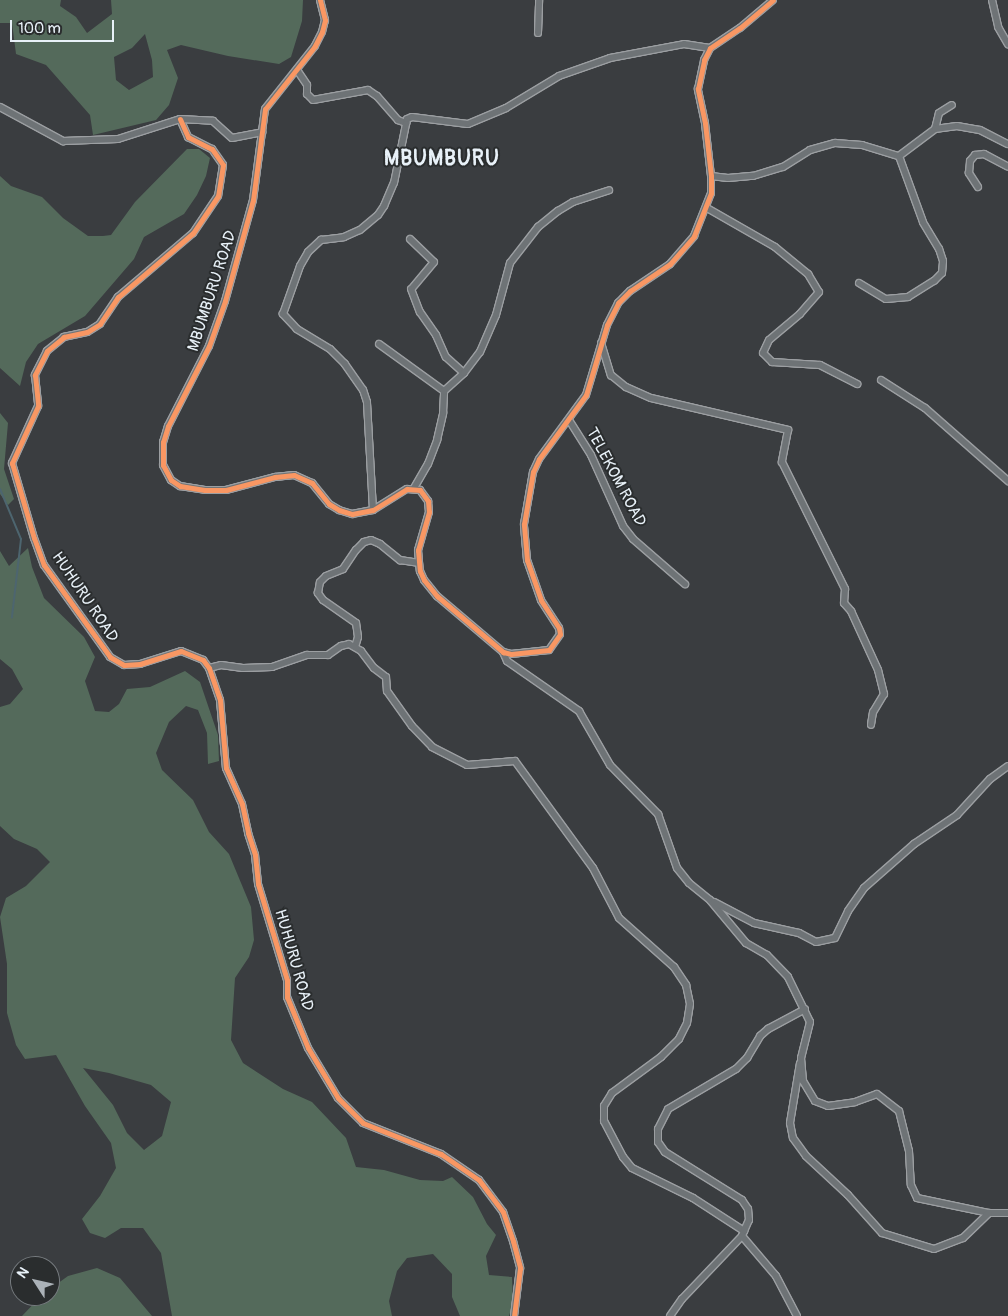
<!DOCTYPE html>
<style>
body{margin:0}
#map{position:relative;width:1008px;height:1316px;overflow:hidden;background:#3a3d40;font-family:Pangolin,sans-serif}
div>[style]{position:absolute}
.green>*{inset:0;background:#546a5b}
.stream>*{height:2px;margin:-1px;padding:0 1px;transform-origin:1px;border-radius:1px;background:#4d656f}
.roads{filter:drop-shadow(1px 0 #9c9fa2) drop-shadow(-1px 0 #9c9fa2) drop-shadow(0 1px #9c9fa2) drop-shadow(0 -1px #9c9fa2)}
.minor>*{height:6px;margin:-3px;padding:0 3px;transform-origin:3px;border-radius:3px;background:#6e7376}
.cycleway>*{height:5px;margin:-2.5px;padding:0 2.5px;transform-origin:2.5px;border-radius:2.5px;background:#f99763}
span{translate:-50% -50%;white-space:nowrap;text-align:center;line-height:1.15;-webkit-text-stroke:4px #2a2d2e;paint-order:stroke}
.street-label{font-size:16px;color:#e8f1f8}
.district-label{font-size:21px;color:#e8f1f8;font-weight:700;letter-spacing:1px}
.north{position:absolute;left:10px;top:1256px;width:50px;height:50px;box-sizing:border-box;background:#2a2d2e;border:1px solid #767b7f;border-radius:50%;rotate:305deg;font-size:14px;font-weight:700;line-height:20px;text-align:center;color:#e8f1f8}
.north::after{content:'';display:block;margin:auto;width:18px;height:22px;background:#abb2b8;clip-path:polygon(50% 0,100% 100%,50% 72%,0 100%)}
.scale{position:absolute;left:10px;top:20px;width:104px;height:22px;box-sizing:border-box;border:2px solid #e8f1f8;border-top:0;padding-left:6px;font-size:15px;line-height:18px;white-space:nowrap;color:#e8f1f8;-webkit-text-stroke:4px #2a2d2e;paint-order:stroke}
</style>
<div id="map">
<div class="green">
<div style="clip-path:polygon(evenodd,0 0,61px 0,60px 6px,76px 17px,87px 33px,112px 14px,111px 0,303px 0,302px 21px,291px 57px,279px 64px,228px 56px,181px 45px,167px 50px,178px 78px,169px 105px,156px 120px,93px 135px,90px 115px,46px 65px,16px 54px,12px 23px,0 23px,0 0,145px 34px,152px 60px,153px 77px,129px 90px,116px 80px,114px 57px,132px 48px,145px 34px)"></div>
<div style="clip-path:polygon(187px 149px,199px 149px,210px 158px,206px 176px,197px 195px,184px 214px,144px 237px,134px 259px,85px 316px,38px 344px,26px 362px,20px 386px,0 368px,0 176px,11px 186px,42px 197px,63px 218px,88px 236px,103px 236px,111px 235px,135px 202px)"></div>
<div style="clip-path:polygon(0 413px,8px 423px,4px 469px,14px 499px,8px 505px,0 494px)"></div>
<div style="clip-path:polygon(evenodd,28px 548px,32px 567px,44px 598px,84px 637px,95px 657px,85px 681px,95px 711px,109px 712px,119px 704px,127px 689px,150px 687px,185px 671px,200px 682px,218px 735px,219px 761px,208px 764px,207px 733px,198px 710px,186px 706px,169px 722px,156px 753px,162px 770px,193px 800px,209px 832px,229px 854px,251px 907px,254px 940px,249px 957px,235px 978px,231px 1040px,243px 1063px,283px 1089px,312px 1102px,346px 1138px,356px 1167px,384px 1170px,420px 1180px,443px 1181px,452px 1177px,473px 1197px,487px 1224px,496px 1235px,486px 1256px,489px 1275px,512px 1277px,513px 1303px,509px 1316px,460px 1316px,452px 1297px,452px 1274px,433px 1254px,407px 1258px,397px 1271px,389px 1301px,392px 1316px,172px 1316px,161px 1253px,143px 1228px,121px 1228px,105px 1238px,90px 1233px,82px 1219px,100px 1196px,116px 1168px,111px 1143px,85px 1106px,56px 1055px,25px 1059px,16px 1045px,7px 1013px,7px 964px,0 917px,6px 898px,26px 886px,50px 862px,37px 849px,14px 839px,0 826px,0 707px,10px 704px,23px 689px,12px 669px,0 659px,0 551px,9px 566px,28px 548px,83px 1068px,109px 1073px,151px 1085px,171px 1102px,162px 1136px,144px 1150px,127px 1133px,113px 1105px,83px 1068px)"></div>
<div style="clip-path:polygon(97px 1268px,120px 1278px,152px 1316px,22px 1316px,41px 1296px,50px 1296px,50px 1289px,68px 1276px)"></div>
</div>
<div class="stream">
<div style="left:0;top:489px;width:54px;rotate:67.2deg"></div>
<div style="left:21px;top:539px;width:79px;rotate:96.6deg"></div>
</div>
<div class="roads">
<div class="minor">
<div style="left:320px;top:0;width:21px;rotate:76deg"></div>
<div style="left:325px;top:20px;width:12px;rotate:104deg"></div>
<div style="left:322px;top:32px;width:16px;rotate:117deg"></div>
<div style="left:315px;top:46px;width:80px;rotate:128.4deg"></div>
<div style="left:265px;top:109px;width:92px;rotate:97.5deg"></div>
<div style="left:253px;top:200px;width:105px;rotate:105.5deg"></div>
<div style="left:225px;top:301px;width:48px;rotate:109.6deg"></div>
<div style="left:209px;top:346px;width:90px;rotate:117.1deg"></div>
<div style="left:168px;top:426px;width:17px;rotate:107deg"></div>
<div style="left:163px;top:442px;width:23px;rotate:90deg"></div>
<div style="left:163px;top:465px;width:17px;rotate:62deg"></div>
<div style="left:171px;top:480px;width:11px;rotate:34deg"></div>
<div style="left:180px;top:486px;width:25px;rotate:9deg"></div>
<div style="left:205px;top:490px;width:21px"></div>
<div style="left:226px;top:490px;width:51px;rotate:-14.9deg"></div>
<div style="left:275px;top:477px;width:19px;rotate:-6deg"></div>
<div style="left:294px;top:475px;width:20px;rotate:24deg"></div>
<div style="left:312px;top:483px;width:27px;rotate:51deg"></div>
<div style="left:329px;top:504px;width:12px;rotate:31deg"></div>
<div style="left:339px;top:510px;width:14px;rotate:17deg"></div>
<div style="left:352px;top:514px;width:21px;rotate:-11deg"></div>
<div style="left:373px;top:510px;width:40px;rotate:-32deg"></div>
<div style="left:407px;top:489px;width:13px;rotate:4deg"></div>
<div style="left:420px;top:490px;width:14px;rotate:54deg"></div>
<div style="left:428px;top:501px;width:11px;rotate:85deg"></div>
<div style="left:429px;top:512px;width:40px;rotate:106deg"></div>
<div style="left:418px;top:550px;width:21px;rotate:85deg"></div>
<div style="left:420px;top:571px;width:10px;rotate:66deg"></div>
<div style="left:424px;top:580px;width:21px;rotate:51deg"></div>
<div style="left:437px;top:596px;width:87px;rotate:40.3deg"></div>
<div style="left:503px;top:652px;width:8px;rotate:14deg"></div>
<div style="left:511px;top:654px;width:38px;rotate:-6deg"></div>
<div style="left:549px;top:650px;width:19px;rotate:-55deg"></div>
<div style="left:560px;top:634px;width:6px;rotate:-99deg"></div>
<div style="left:559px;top:628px;width:33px;rotate:-123deg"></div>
<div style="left:541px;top:600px;width:42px;rotate:-109.3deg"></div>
<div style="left:527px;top:560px;width:36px;rotate:-95deg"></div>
<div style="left:524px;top:524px;width:53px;rotate:-80.2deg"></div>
<div style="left:533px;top:472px;width:14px;rotate:-65deg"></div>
<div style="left:539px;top:459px;width:79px;rotate:-53.7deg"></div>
<div style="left:586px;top:395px;width:73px;rotate:-73.3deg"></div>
<div style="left:607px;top:325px;width:25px;rotate:-63deg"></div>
<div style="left:618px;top:303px;width:17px;rotate:-45deg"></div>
<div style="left:630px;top:291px;width:48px;rotate:-34deg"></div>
<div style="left:670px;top:264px;width:37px;rotate:-49deg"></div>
<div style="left:694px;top:236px;width:46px;rotate:-68.4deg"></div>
<div style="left:711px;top:193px;width:17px;rotate:-90deg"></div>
<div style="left:711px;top:176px;width:53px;rotate:-96.5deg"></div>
<div style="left:705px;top:123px;width:35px;rotate:-102deg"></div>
<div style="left:698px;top:89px;width:30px;rotate:-78deg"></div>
<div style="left:704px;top:60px;width:13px;rotate:-63deg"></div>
<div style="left:710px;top:48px;width:36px;rotate:-34deg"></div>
<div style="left:740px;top:28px;width:43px;rotate:-40.3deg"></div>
<div style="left:992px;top:0;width:28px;rotate:77deg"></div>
<div style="left:998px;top:27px;width:20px;rotate:60deg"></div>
<div style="left:538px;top:33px;width:33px;rotate:-88deg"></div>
<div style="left:297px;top:70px;width:18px;rotate:56deg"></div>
<div style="left:307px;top:85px;width:9px;rotate:90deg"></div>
<div style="left:307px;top:94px;width:8px;rotate:45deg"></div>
<div style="left:313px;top:100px;width:56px;rotate:-10.3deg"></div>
<div style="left:368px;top:90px;width:11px;rotate:34deg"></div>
<div style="left:377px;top:96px;width:32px;rotate:49deg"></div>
<div style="left:398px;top:120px;width:9px;rotate:21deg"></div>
<div style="left:0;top:107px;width:72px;rotate:28.4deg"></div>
<div style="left:63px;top:141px;width:55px;rotate:-2.1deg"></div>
<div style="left:118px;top:139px;width:65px;rotate:-17.9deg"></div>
<div style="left:180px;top:119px;width:33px;rotate:3deg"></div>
<div style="left:213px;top:121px;width:25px;rotate:42deg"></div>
<div style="left:232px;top:138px;width:31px;rotate:-11deg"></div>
<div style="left:180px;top:119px;width:20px;rotate:66deg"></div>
<div style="left:188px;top:137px;width:27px;rotate:27deg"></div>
<div style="left:212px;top:149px;width:19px;rotate:55deg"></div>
<div style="left:223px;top:165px;width:31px;rotate:99deg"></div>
<div style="left:218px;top:196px;width:45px;rotate:124deg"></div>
<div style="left:193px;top:233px;width:99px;rotate:139.5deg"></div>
<div style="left:118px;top:297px;width:32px;rotate:124deg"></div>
<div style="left:100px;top:324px;width:15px;rotate:148deg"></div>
<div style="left:87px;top:332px;width:24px;rotate:168deg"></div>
<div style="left:64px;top:337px;width:22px;rotate:141deg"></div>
<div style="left:47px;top:351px;width:27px;rotate:117deg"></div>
<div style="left:35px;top:375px;width:31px;rotate:84deg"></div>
<div style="left:38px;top:406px;width:63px;rotate:114.5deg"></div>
<div style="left:12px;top:463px;width:78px;rotate:73.7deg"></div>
<div style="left:34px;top:538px;width:29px;rotate:70deg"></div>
<div style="left:44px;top:565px;width:113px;rotate:54.3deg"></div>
<div style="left:110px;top:657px;width:16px;rotate:30deg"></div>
<div style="left:124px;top:665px;width:16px;rotate:-4deg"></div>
<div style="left:140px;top:664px;width:43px;rotate:-17.6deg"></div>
<div style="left:181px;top:651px;width:24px;rotate:22deg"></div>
<div style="left:203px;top:660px;width:10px;rotate:53deg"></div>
<div style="left:209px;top:668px;width:34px;rotate:71deg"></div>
<div style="left:220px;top:700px;width:68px;rotate:85deg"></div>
<div style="left:226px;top:768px;width:39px;rotate:66deg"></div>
<div style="left:242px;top:804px;width:30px;rotate:78deg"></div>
<div style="left:248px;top:833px;width:23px;rotate:72deg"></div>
<div style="left:255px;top:855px;width:29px;rotate:84deg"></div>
<div style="left:258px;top:884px;width:100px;rotate:73.2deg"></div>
<div style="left:287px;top:980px;width:17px;rotate:90deg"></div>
<div style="left:287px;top:997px;width:55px;rotate:67.6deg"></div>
<div style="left:308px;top:1048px;width:58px;rotate:59deg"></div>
<div style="left:338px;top:1098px;width:35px;rotate:45deg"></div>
<div style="left:363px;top:1123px;width:84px;rotate:21.7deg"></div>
<div style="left:441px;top:1154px;width:46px;rotate:34.4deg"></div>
<div style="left:479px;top:1180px;width:40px;rotate:53deg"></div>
<div style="left:503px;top:1212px;width:31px;rotate:71deg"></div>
<div style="left:513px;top:1241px;width:28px;rotate:75deg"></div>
<div style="left:520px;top:1268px;width:48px;rotate:97.1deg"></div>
<div style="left:935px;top:129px;width:16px;rotate:-76deg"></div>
<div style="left:939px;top:113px;width:15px;rotate:-32deg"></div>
<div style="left:899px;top:156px;width:45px;rotate:-36.9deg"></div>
<div style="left:935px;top:129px;width:22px;rotate:-8deg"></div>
<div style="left:957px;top:126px;width:23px;rotate:10deg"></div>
<div style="left:980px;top:130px;width:31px;rotate:27deg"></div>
<div style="left:711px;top:176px;width:17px;rotate:7deg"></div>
<div style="left:728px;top:178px;width:25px;rotate:-5deg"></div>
<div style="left:753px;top:176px;width:31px;rotate:-17deg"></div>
<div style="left:783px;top:167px;width:32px;rotate:-32deg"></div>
<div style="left:810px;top:150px;width:26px;rotate:-16deg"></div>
<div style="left:835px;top:143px;width:27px;rotate:4deg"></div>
<div style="left:862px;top:145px;width:39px;rotate:17deg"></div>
<div style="left:978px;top:187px;width:17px;rotate:-123deg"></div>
<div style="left:969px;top:173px;width:12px;rotate:-85deg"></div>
<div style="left:970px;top:161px;width:8px;rotate:-50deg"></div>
<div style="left:975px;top:155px;width:9px;rotate:-6deg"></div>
<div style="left:984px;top:154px;width:27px;rotate:28deg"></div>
<div style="left:707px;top:208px;width:78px;rotate:29.8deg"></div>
<div style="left:775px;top:247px;width:43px;rotate:39.3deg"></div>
<div style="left:808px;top:274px;width:21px;rotate:59deg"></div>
<div style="left:819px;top:292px;width:29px;rotate:131deg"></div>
<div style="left:800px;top:314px;width:40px;rotate:140deg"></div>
<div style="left:769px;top:340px;width:14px;rotate:115deg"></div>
<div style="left:763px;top:353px;width:13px;rotate:45deg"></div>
<div style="left:772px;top:362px;width:48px;rotate:3.6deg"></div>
<div style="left:820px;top:365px;width:42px;rotate:27.2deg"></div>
<div style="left:410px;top:239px;width:33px;rotate:44deg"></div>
<div style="left:434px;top:262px;width:35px;rotate:130deg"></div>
<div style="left:411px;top:289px;width:25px;rotate:69deg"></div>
<div style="left:420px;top:312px;width:28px;rotate:55deg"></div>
<div style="left:436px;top:335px;width:24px;rotate:66deg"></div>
<div style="left:446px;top:357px;width:24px;rotate:42deg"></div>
<div style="left:859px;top:283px;width:31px;rotate:31deg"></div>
<div style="left:886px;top:299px;width:22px;rotate:-5deg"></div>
<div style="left:908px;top:297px;width:31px;rotate:-32deg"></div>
<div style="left:934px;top:281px;width:11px;rotate:-45deg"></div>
<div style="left:942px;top:273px;width:12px;rotate:-85deg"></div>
<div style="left:943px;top:261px;width:13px;rotate:-108deg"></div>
<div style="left:939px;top:249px;width:31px;rotate:-121deg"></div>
<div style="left:923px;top:222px;width:70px;rotate:-110deg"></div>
<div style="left:601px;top:343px;width:34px;rotate:73deg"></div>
<div style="left:611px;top:375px;width:19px;rotate:39deg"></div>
<div style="left:626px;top:387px;width:27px;rotate:24deg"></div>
<div style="left:651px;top:398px;width:141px;rotate:13.1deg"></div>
<div style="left:788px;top:430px;width:33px;rotate:101deg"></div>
<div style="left:782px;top:462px;width:142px;rotate:63.6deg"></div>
<div style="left:845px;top:589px;width:14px;rotate:94deg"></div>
<div style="left:844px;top:603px;width:11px;rotate:49deg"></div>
<div style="left:851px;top:611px;width:65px;rotate:65.4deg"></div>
<div style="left:878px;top:670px;width:25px;rotate:76deg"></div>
<div style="left:884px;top:694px;width:21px;rotate:121deg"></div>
<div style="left:873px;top:712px;width:13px;rotate:99deg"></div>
<div style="left:379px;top:344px;width:80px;rotate:35.9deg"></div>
<div style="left:881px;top:380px;width:52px;rotate:32.5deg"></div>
<div style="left:925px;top:408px;width:111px;rotate:41.3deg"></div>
<div style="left:569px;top:420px;width:41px;rotate:57.8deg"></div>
<div style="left:591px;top:455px;width:78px;rotate:65.7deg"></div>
<div style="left:623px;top:526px;width:16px;rotate:52deg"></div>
<div style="left:633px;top:539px;width:69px;rotate:40.9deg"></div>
<div style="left:414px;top:488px;width:28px;rotate:-60deg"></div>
<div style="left:428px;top:464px;width:26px;rotate:-69deg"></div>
<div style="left:437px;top:440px;width:28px;rotate:-77deg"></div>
<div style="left:443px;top:413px;width:22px;rotate:-87deg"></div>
<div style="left:444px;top:391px;width:27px;rotate:-42deg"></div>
<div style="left:464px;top:373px;width:26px;rotate:-53deg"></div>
<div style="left:480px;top:352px;width:40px;rotate:-66.6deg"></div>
<div style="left:496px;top:315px;width:54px;rotate:-74.9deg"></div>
<div style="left:510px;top:263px;width:46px;rotate:-52.1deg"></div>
<div style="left:538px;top:227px;width:26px;rotate:-39deg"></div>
<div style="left:558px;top:211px;width:17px;rotate:-31deg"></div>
<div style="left:573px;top:202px;width:38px;rotate:-18deg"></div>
<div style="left:373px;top:510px;width:108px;rotate:-93.2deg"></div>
<div style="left:367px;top:402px;width:13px;rotate:-108deg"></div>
<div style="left:363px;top:390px;width:32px;rotate:-125deg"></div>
<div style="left:345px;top:364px;width:21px;rotate:-135deg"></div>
<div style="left:330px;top:349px;width:39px;rotate:-149deg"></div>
<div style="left:297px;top:329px;width:21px;rotate:-133deg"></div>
<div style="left:283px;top:314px;width:51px;rotate:-70.5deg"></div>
<div style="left:300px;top:266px;width:16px;rotate:-60deg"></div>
<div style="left:308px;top:252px;width:18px;rotate:-43deg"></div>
<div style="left:321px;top:240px;width:23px;rotate:-7deg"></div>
<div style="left:344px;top:237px;width:17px;rotate:-24deg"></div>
<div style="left:360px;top:230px;width:23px;rotate:-40deg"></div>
<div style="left:378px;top:215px;width:11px;rotate:-56deg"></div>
<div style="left:384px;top:206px;width:25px;rotate:-67deg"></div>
<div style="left:394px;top:183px;width:65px;rotate:-78.5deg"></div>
<div style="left:407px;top:119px;width:5px;rotate:-22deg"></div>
<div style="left:412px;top:117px;width:56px;rotate:7.1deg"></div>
<div style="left:468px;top:124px;width:41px;rotate:-22.8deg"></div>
<div style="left:506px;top:108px;width:62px;rotate:-31.1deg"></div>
<div style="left:559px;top:76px;width:54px;rotate:-19.4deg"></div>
<div style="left:610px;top:58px;width:75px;rotate:-10.7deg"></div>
<div style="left:684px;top:44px;width:26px;rotate:9deg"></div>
<div style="left:355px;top:647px;width:10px;rotate:-73deg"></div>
<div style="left:358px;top:637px;width:14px;rotate:-98deg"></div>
<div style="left:356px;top:623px;width:40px;rotate:-145.1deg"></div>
<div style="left:323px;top:600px;width:9px;rotate:-126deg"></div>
<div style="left:318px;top:593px;width:11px;rotate:-80deg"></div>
<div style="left:320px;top:582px;width:8px;rotate:-45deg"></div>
<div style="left:326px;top:576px;width:18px;rotate:-22deg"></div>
<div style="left:343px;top:569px;width:23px;rotate:-56deg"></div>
<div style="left:356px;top:550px;width:11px;rotate:-45deg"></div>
<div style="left:364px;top:542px;width:7px;rotate:-16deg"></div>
<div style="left:371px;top:540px;width:10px;rotate:24deg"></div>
<div style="left:380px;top:544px;width:26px;rotate:39deg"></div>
<div style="left:400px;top:560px;width:18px;rotate:9deg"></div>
<div style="left:503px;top:652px;width:10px;rotate:66deg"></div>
<div style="left:507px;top:661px;width:88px;rotate:34.8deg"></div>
<div style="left:579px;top:711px;width:62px;rotate:60.1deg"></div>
<div style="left:610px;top:765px;width:69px;rotate:45.6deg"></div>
<div style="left:658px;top:814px;width:57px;rotate:70.6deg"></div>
<div style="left:677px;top:868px;width:19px;rotate:51deg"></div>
<div style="left:689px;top:883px;width:27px;rotate:39deg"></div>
<div style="left:710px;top:900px;width:56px;rotate:50.1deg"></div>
<div style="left:746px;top:943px;width:24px;rotate:30deg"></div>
<div style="left:767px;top:955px;width:30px;rotate:46deg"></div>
<div style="left:788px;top:977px;width:50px;rotate:63.9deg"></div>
<div style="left:810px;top:1022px;width:37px;rotate:104deg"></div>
<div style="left:801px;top:1058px;width:23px;rotate:85deg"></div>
<div style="left:803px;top:1081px;width:23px;rotate:59deg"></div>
<div style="left:815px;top:1101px;width:14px;rotate:21deg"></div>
<div style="left:828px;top:1106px;width:27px;rotate:-8deg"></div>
<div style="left:855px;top:1102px;width:23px;rotate:-20deg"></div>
<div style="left:877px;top:1094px;width:28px;rotate:38deg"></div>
<div style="left:899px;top:1111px;width:41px;rotate:76deg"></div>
<div style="left:909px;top:1151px;width:34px;rotate:87deg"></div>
<div style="left:911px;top:1185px;width:14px;rotate:65deg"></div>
<div style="left:917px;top:1198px;width:74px;rotate:11.8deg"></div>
<div style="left:989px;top:1213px;width:19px"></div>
<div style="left:209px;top:668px;width:12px;rotate:-14deg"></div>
<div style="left:221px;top:665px;width:22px;rotate:8deg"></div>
<div style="left:243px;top:668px;width:29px;rotate:-2deg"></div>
<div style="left:272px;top:667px;width:37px;rotate:-19deg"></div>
<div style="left:307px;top:655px;width:21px"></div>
<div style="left:328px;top:655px;width:16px;rotate:-35deg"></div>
<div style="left:341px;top:646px;width:8px;rotate:-14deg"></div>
<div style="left:349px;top:644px;width:14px;rotate:30deg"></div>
<div style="left:361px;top:651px;width:21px;rotate:53deg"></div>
<div style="left:374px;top:668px;width:15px;rotate:37deg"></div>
<div style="left:386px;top:677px;width:14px;rotate:86deg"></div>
<div style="left:387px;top:691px;width:43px;rotate:54.5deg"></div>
<div style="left:412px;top:726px;width:29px;rotate:46deg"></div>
<div style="left:432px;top:747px;width:39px;rotate:27deg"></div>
<div style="left:467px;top:765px;width:48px;rotate:-4.8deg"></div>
<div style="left:515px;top:761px;width:132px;rotate:53.9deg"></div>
<div style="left:593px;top:868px;width:56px;rotate:62.5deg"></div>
<div style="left:619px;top:918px;width:74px;rotate:41.7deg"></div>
<div style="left:674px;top:967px;width:22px;rotate:56deg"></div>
<div style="left:686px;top:985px;width:19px;rotate:78deg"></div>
<div style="left:690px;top:1004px;width:19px;rotate:99deg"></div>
<div style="left:687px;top:1023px;width:18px;rotate:117deg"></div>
<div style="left:679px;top:1039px;width:25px;rotate:135deg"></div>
<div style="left:661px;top:1057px;width:61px;rotate:143.7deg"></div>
<div style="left:612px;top:1093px;width:15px;rotate:122deg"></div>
<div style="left:604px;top:1106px;width:15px;rotate:90deg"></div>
<div style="left:604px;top:1121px;width:41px;rotate:62.2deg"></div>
<div style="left:623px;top:1157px;width:14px;rotate:51deg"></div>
<div style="left:632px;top:1168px;width:68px;rotate:26.2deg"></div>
<div style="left:693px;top:1198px;width:61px;rotate:32.9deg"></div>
<div style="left:744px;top:1231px;width:5px;rotate:112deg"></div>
<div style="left:714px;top:902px;width:45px;rotate:27.7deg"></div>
<div style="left:754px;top:923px;width:46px;rotate:12.5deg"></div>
<div style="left:799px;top:933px;width:19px;rotate:28deg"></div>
<div style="left:816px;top:942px;width:19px;rotate:-12deg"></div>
<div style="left:835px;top:938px;width:30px;rotate:-64deg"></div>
<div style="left:848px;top:911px;width:28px;rotate:-55deg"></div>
<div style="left:864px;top:888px;width:67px;rotate:-41.3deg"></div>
<div style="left:914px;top:844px;width:52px;rotate:-34deg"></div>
<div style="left:957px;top:815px;width:49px;rotate:-47.5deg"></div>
<div style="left:990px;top:779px;width:22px;rotate:-36deg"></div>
<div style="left:800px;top:1063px;width:61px;rotate:99.5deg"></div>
<div style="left:790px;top:1123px;width:15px;rotate:79deg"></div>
<div style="left:793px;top:1138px;width:22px;rotate:54deg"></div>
<div style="left:806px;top:1156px;width:57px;rotate:42.9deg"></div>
<div style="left:848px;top:1195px;width:51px;rotate:48.2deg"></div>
<div style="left:882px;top:1233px;width:54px;rotate:17.1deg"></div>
<div style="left:934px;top:1249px;width:31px;rotate:-21deg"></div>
<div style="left:963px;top:1238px;width:36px;rotate:-44deg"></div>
<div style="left:744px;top:1231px;width:12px;rotate:-66deg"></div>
<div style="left:749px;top:1220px;width:11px;rotate:-95deg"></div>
<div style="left:748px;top:1209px;width:11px;rotate:-124deg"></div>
<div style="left:742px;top:1200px;width:91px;rotate:-148.1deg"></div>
<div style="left:665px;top:1152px;width:12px;rotate:-125deg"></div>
<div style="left:658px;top:1142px;width:13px;rotate:-90deg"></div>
<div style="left:658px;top:1129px;width:22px;rotate:-63deg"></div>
<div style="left:668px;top:1109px;width:79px;rotate:-30.5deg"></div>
<div style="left:736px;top:1069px;width:16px;rotate:-45deg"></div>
<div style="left:747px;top:1058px;width:26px;rotate:-59deg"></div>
<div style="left:760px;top:1036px;width:11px;rotate:-41deg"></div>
<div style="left:768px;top:1029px;width:42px;rotate:-28.4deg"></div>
<div style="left:670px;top:1316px;width:21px;rotate:-55deg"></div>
<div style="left:682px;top:1299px;width:87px;rotate:-46.4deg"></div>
<div style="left:742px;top:1236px;width:52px;rotate:49.6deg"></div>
<div style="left:776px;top:1276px;width:45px;rotate:62.3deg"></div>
</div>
</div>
<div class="cycleway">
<div style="left:320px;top:0;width:21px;rotate:76deg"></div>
<div style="left:325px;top:20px;width:12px;rotate:104deg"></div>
<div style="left:322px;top:32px;width:16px;rotate:117deg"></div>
<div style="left:315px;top:46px;width:80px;rotate:128.4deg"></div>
<div style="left:265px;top:109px;width:92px;rotate:97.5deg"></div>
<div style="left:253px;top:200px;width:105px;rotate:105.5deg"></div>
<div style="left:225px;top:301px;width:48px;rotate:109.6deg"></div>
<div style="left:209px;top:346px;width:90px;rotate:117.1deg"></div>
<div style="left:168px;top:426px;width:17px;rotate:107deg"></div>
<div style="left:163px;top:442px;width:23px;rotate:90deg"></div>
<div style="left:163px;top:465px;width:17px;rotate:62deg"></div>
<div style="left:171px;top:480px;width:11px;rotate:34deg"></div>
<div style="left:180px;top:486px;width:25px;rotate:9deg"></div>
<div style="left:205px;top:490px;width:21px"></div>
<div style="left:226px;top:490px;width:51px;rotate:-14.9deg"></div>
<div style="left:275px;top:477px;width:19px;rotate:-6deg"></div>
<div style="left:294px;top:475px;width:20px;rotate:24deg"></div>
<div style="left:312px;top:483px;width:27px;rotate:51deg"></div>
<div style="left:329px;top:504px;width:12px;rotate:31deg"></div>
<div style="left:339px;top:510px;width:14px;rotate:17deg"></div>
<div style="left:352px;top:514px;width:21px;rotate:-11deg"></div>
<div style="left:373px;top:510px;width:40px;rotate:-32deg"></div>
<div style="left:407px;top:489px;width:13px;rotate:4deg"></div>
<div style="left:420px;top:490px;width:14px;rotate:54deg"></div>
<div style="left:428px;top:501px;width:11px;rotate:85deg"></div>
<div style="left:429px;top:512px;width:40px;rotate:106deg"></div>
<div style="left:418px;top:550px;width:21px;rotate:85deg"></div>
<div style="left:420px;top:571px;width:10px;rotate:66deg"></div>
<div style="left:424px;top:580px;width:21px;rotate:51deg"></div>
<div style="left:437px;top:596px;width:87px;rotate:40.3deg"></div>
<div style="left:503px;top:652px;width:8px;rotate:14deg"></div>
<div style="left:511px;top:654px;width:38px;rotate:-6deg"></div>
<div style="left:549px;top:650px;width:19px;rotate:-55deg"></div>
<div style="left:560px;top:634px;width:6px;rotate:-99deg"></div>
<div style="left:559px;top:628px;width:33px;rotate:-123deg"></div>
<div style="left:541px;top:600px;width:42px;rotate:-109.3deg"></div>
<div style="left:527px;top:560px;width:36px;rotate:-95deg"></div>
<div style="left:524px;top:524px;width:53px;rotate:-80.2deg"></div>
<div style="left:533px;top:472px;width:14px;rotate:-65deg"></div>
<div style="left:539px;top:459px;width:79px;rotate:-53.7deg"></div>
<div style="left:586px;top:395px;width:73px;rotate:-73.3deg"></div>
<div style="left:607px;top:325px;width:25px;rotate:-63deg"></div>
<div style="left:618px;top:303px;width:17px;rotate:-45deg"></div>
<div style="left:630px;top:291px;width:48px;rotate:-34deg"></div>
<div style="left:670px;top:264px;width:37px;rotate:-49deg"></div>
<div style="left:694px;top:236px;width:46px;rotate:-68.4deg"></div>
<div style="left:711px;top:193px;width:17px;rotate:-90deg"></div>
<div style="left:711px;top:176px;width:53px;rotate:-96.5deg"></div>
<div style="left:705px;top:123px;width:35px;rotate:-102deg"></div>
<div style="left:698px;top:89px;width:30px;rotate:-78deg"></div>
<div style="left:704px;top:60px;width:13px;rotate:-63deg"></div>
<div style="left:710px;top:48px;width:36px;rotate:-34deg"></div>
<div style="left:740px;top:28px;width:43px;rotate:-40.3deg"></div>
<div style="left:180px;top:119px;width:20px;rotate:66deg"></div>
<div style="left:188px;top:137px;width:27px;rotate:27deg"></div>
<div style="left:212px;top:149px;width:19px;rotate:55deg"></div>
<div style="left:223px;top:165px;width:31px;rotate:99deg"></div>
<div style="left:218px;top:196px;width:45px;rotate:124deg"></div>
<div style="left:193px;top:233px;width:99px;rotate:139.5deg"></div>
<div style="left:118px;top:297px;width:32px;rotate:124deg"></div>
<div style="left:100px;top:324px;width:15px;rotate:148deg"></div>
<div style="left:87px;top:332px;width:24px;rotate:168deg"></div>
<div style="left:64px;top:337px;width:22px;rotate:141deg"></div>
<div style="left:47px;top:351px;width:27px;rotate:117deg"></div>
<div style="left:35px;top:375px;width:31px;rotate:84deg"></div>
<div style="left:38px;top:406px;width:63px;rotate:114.5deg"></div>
<div style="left:12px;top:463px;width:78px;rotate:73.7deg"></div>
<div style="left:34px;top:538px;width:29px;rotate:70deg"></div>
<div style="left:44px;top:565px;width:113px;rotate:54.3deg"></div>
<div style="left:110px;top:657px;width:16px;rotate:30deg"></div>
<div style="left:124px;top:665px;width:16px;rotate:-4deg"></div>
<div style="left:140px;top:664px;width:43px;rotate:-17.6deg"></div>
<div style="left:181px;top:651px;width:24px;rotate:22deg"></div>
<div style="left:203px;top:660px;width:10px;rotate:53deg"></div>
<div style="left:209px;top:668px;width:34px;rotate:71deg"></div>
<div style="left:220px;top:700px;width:68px;rotate:85deg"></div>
<div style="left:226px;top:768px;width:39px;rotate:66deg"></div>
<div style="left:242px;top:804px;width:30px;rotate:78deg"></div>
<div style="left:248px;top:833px;width:23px;rotate:72deg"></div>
<div style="left:255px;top:855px;width:29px;rotate:84deg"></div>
<div style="left:258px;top:884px;width:100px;rotate:73.2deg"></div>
<div style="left:287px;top:980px;width:17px;rotate:90deg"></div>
<div style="left:287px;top:997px;width:55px;rotate:67.6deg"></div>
<div style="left:308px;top:1048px;width:58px;rotate:59deg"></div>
<div style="left:338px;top:1098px;width:35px;rotate:45deg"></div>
<div style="left:363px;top:1123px;width:84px;rotate:21.7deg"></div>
<div style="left:441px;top:1154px;width:46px;rotate:34.4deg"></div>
<div style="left:479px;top:1180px;width:40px;rotate:53deg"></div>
<div style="left:503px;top:1212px;width:31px;rotate:71deg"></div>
<div style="left:513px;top:1241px;width:28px;rotate:75deg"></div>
<div style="left:520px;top:1268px;width:48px;rotate:97.1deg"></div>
</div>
<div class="street-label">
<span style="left:212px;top:291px;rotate:-72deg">MBUMBURU ROAD</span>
<span style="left:616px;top:477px;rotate:62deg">TELEKOM ROAD</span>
<span style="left:85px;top:597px;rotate:56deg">HUHURU ROAD</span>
<span style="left:294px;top:960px;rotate:74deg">HUHURU ROAD</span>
</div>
<div class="district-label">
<span style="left:442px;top:159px">MBUMBURU</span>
</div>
<div class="north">N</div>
<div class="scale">100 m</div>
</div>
